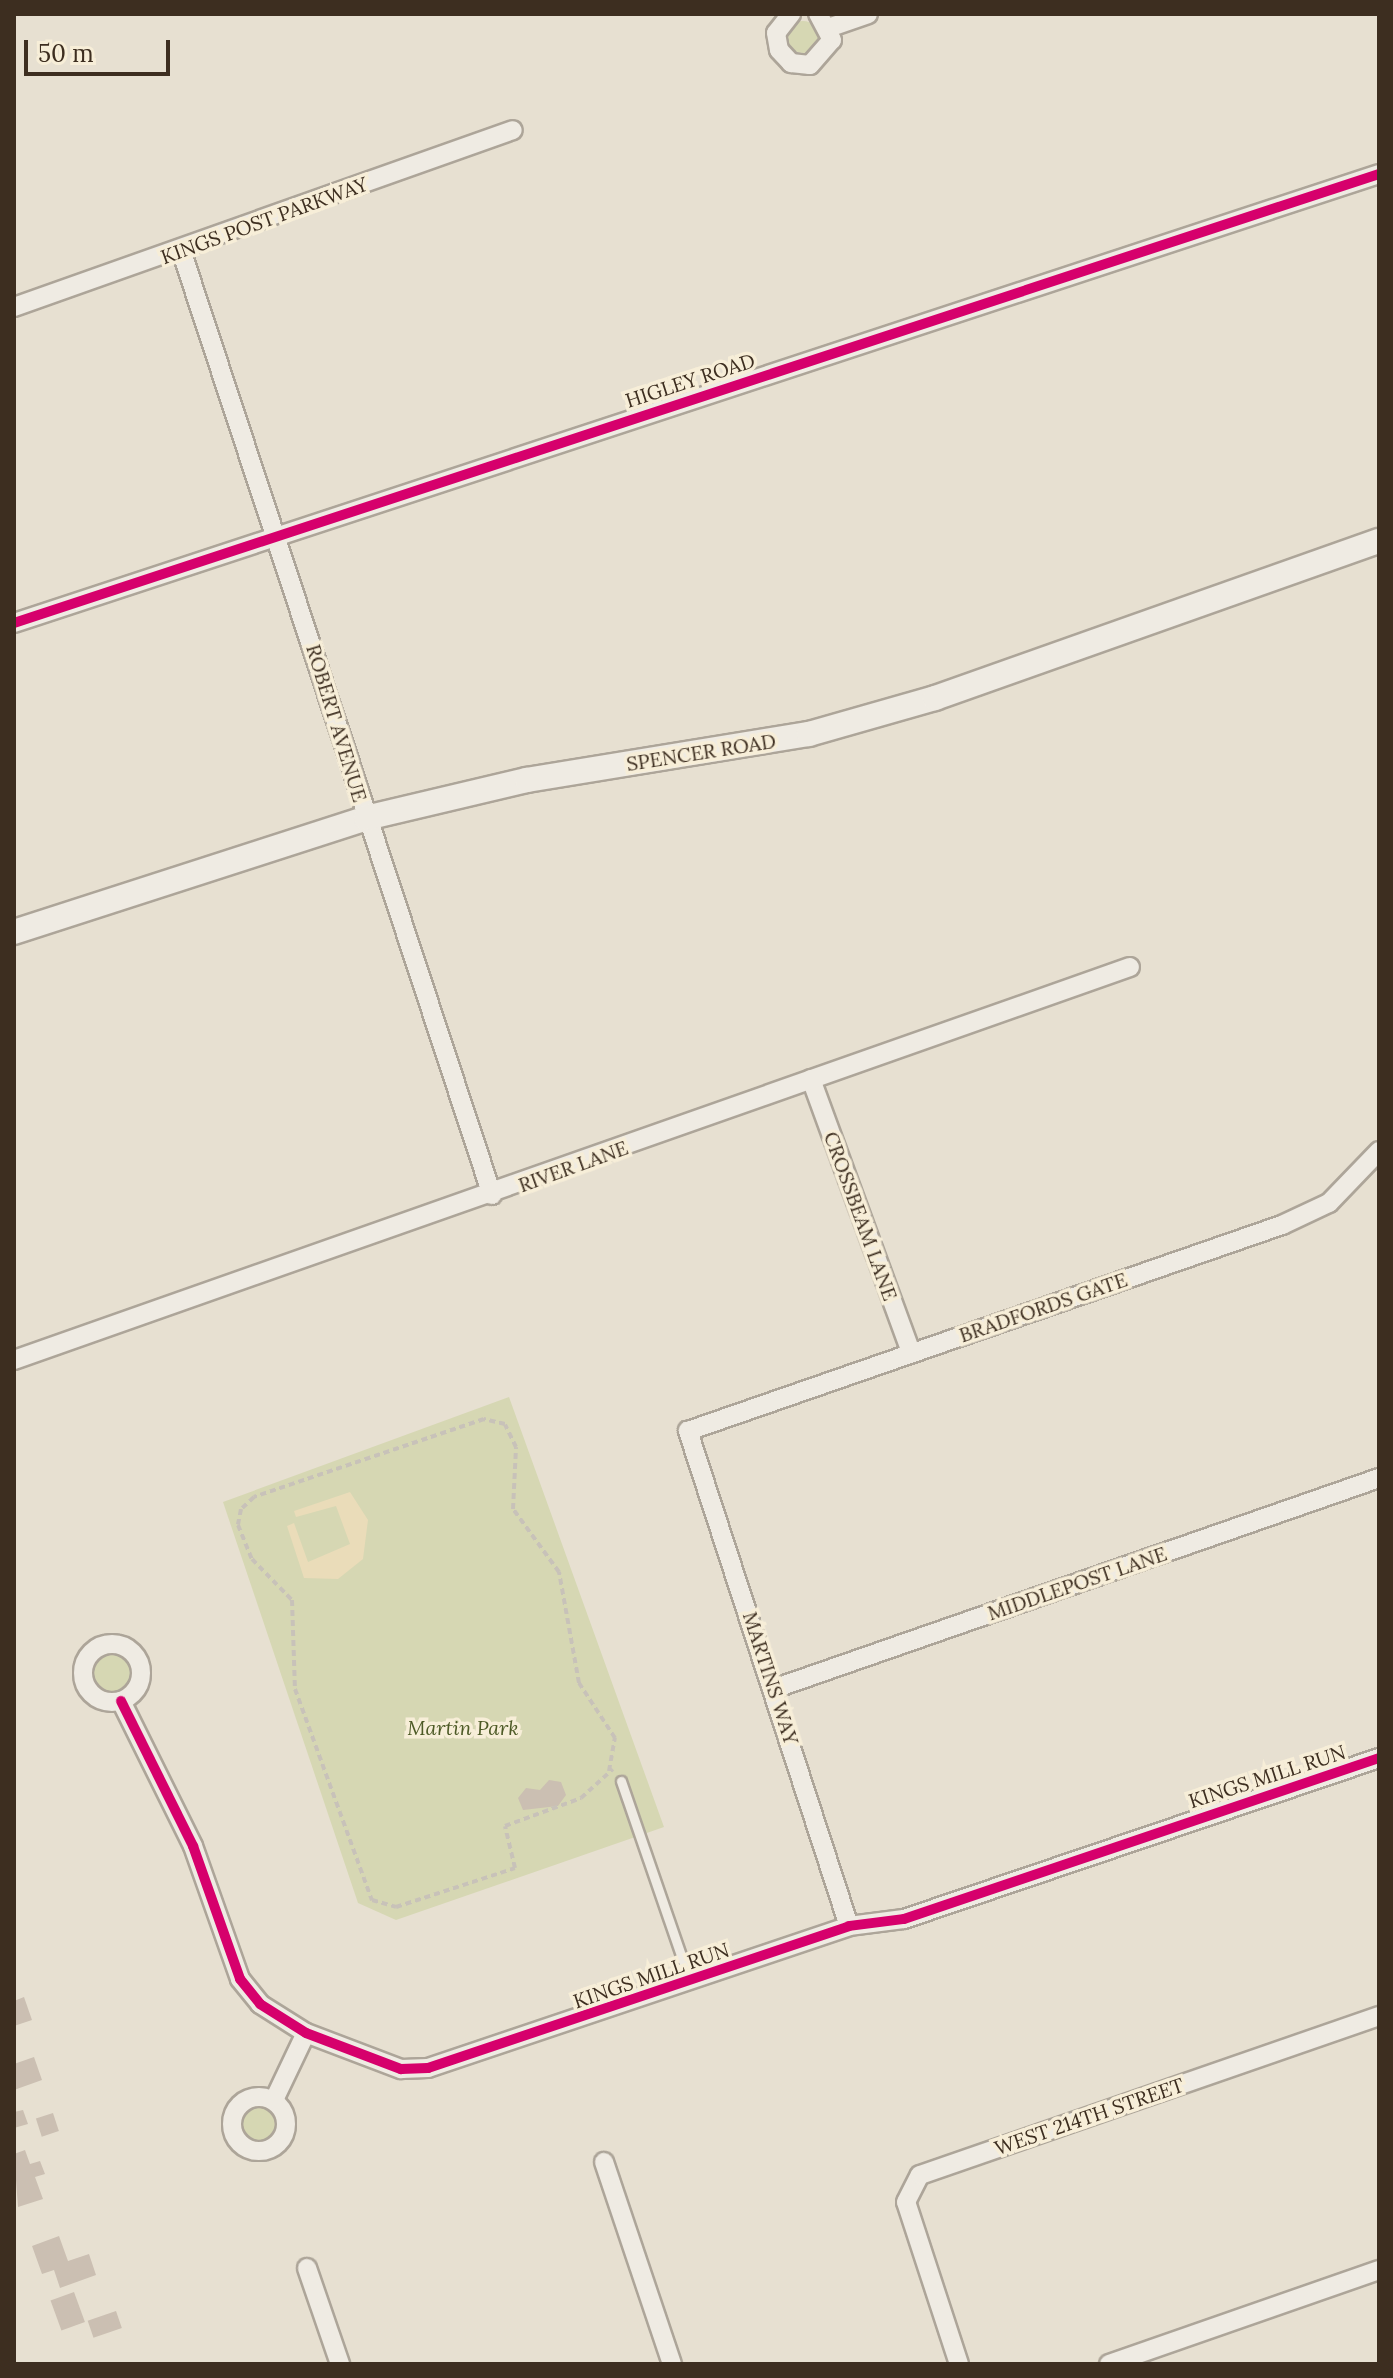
<!DOCTYPE html>
<style>
body{margin:0}
#map{position:relative;width:1393px;height:2378px;overflow:hidden;background:#e7e0d1;font-family:Lora,serif}
div>[style]{position:absolute}
.green>*{inset:0;background:#d6d7b3}
.round{border-radius:50%}
.sand>*{inset:0;background:#eadcb9}
.building>*{inset:0;background:#cbbfb2;transform-origin:0 0}
.path>*{height:4px;margin-top:-2px;transform-origin:0;background:repeating-linear-gradient(90deg,#c8c2b9 0 6px,transparent 0 10px)}
.roads{filter:drop-shadow(2px 0 #ada599) drop-shadow(-2px 0 #ada599) drop-shadow(0 2px #ada599) drop-shadow(0 -2px #ada599)}
.service>*{height:9px;margin:-4.5px;padding:0 4.5px;transform-origin:4.5px;border-radius:4.5px;background:#efebe3}
.minor>*{height:18px;margin:-9px;padding:0 9px;transform-origin:9px;border-radius:9px;background:#efebe3}
.minor>.ring{margin:-9px;padding:0;box-sizing:content-box;background:none;border:18px solid #efebe3;border-radius:50%}
.tertiary>*{height:24px;margin:-12px;padding:0 12px;transform-origin:12px;border-radius:12px;background:#efebe3}
.cycleway>*{height:10px;margin:-5px;padding:0 5px;transform-origin:5px;border-radius:5px;background:#d6006c}
span{translate:-50% -50%;white-space:nowrap;text-align:center;line-height:1.15;-webkit-text-stroke:7px #f7eed8;paint-order:stroke}
.street-label{font-size:20px;color:#3d2e20}
.park-label{font-size:20px;color:#4d5a26;font-style:italic}
.frame{position:absolute;inset:0;border:16px solid #3d2e20;pointer-events:none}
.scale{position:absolute;left:24px;top:40px;width:146px;height:36px;box-sizing:border-box;border:4px solid #3d2e20;border-top:0;padding-left:10px;font-size:24px;line-height:28px;white-space:nowrap;color:#3d2e20;-webkit-text-stroke:6px #f7eed8;paint-order:stroke}
</style>
<div id="map">
<div class="green">
<div class="round" style="left:787px;top:21px;width:32px;height:32px"></div>
<div style="clip-path:polygon(509px 1397px,664px 1827px,396px 1920px,358px 1903px,223px 1502px)"></div>
<div class="round" style="left:93px;top:1655px;width:38px;height:38px"></div>
<div class="round" style="left:242px;top:2104px;width:38px;height:38px"></div>
</div>
<div class="sand">
<div style="clip-path:polygon(350px 1492px,368px 1520px,363px 1559px,338px 1579px,304px 1578px,287px 1526px,294px 1523px,308px 1562px,350px 1544px,336px 1506px,296px 1517px,294px 1511px)"></div>
</div>
<div class="building">
<div style="clip-path:polygon(549px 1780px,561px 1782px,566px 1795px,558px 1806px,523px 1810px,518px 1798px,526px 1788px,540px 1790px)"></div>
<div style="clip-path:polygon(24px 1997px,32px 2020px,14px 2026px,14px 2001px)"></div>
<div style="clip-path:polygon(34px 2057px,42px 2080px,14px 2090px,14px 2064px)"></div>
<div style="clip-path:polygon(23px 2110px,28px 2124px,14px 2128px,14px 2112px)"></div>
<div style="left:53px;top:2113px;width:19px;height:18px;rotate:72deg"></div>
<div style="clip-path:polygon(25px 2150px,30px 2164px,40px 2161px,45px 2174px,35px 2177px,43px 2199px,18px 2207px,14px 2154px)"></div>
<div style="clip-path:polygon(59px 2236px,68px 2261px,89px 2254px,96px 2275px,60px 2288px,54px 2270px,42px 2274px,32px 2246px)"></div>
<div style="left:74px;top:2292px;width:32px;height:25px;rotate:70deg"></div>
<div style="left:116px;top:2311px;width:18px;height:30px;rotate:71deg"></div>
</div>
<div class="path">
<div style="left:609px;top:1771px;width:34px;rotate:-80deg"></div>
<div style="left:615px;top:1738px;width:66px;rotate:-123.2deg"></div>
<div style="left:579px;top:1683px;width:113px;rotate:-100.2deg"></div>
<div style="left:559px;top:1572px;width:78px;rotate:-126.1deg"></div>
<div style="left:513px;top:1509px;width:62px;rotate:-87.2deg"></div>
<div style="left:516px;top:1447px;width:25px;rotate:-116deg"></div>
<div style="left:505px;top:1424px;width:22px;rotate:-167deg"></div>
<div style="left:484px;top:1419px;width:243px;rotate:161.3deg"></div>
<div style="left:254px;top:1497px;width:18px;rotate:137deg"></div>
<div style="left:241px;top:1509px;width:16px;rotate:101deg"></div>
<div style="left:238px;top:1525px;width:37px;rotate:68deg"></div>
<div style="left:252px;top:1559px;width:57px;rotate:45.7deg"></div>
<div style="left:292px;top:1600px;width:89px;rotate:88.1deg"></div>
<div style="left:295px;top:1689px;width:225px;rotate:70deg"></div>
<div style="left:372px;top:1900px;width:25px;rotate:16deg"></div>
<div style="left:396px;top:1907px;width:125px;rotate:-18.1deg"></div>
<div style="left:515px;top:1868px;width:43px;rotate:-103.4deg"></div>
<div style="left:505px;top:1826px;width:81px;rotate:-20.2deg"></div>
<div style="left:581px;top:1798px;width:43px;rotate:-42.2deg"></div>
</div>
<div class="roads">
<div class="service">
<div style="left:621px;top:1781px;width:212px;rotate:71deg"></div>
</div>
<div class="minor">
<div style="left:791px;top:14px;width:24px;rotate:128deg"></div>
<div style="left:776px;top:33px;width:17px;rotate:80deg"></div>
<div style="left:779px;top:50px;width:18px;rotate:47deg"></div>
<div style="left:791px;top:63px;width:19px;rotate:6deg"></div>
<div style="left:810px;top:65px;width:33px;rotate:-49deg"></div>
<div style="left:832px;top:40px;width:30px;rotate:-118deg"></div>
<div style="left:831px;top:27px;width:39px;rotate:-19deg"></div>
<div style="left:181px;top:250px;width:995px;rotate:71.78deg"></div>
<div style="left:14px;top:307px;width:529px;rotate:-19.53deg"></div>
<div style="left:14px;top:623px;width:1437px;rotate:-18.21deg"></div>
<div style="left:811px;top:1079px;width:292px;rotate:69.9deg"></div>
<div style="left:14px;top:1360px;width:1183px;rotate:-19.4deg"></div>
<div class="ring" style="left:83px;top:1644px;width:40px;height:40px"></div>
<div style="left:776px;top:1688px;width:639px;rotate:-19.2deg"></div>
<div style="left:121px;top:1701px;width:162px;rotate:63.6deg"></div>
<div style="left:193px;top:1846px;width:141px;rotate:70.5deg"></div>
<div style="left:240px;top:1979px;width:32px;rotate:51deg"></div>
<div style="left:260px;top:2004px;width:54px;rotate:32.2deg"></div>
<div style="left:306px;top:2033px;width:102px;rotate:20.8deg"></div>
<div style="left:401px;top:2069px;width:27px;rotate:-2deg"></div>
<div style="left:428px;top:2068px;width:444px;rotate:-18.6deg"></div>
<div style="left:849px;top:1926px;width:55px;rotate:-7.3deg"></div>
<div style="left:904px;top:1919px;width:502px;rotate:-18.72deg"></div>
<div style="left:849px;top:1926px;width:521px;rotate:-108.02deg"></div>
<div style="left:688px;top:1431px;width:629px;rotate:-19.13deg"></div>
<div style="left:1282px;top:1225px;width:52px;rotate:-25.1deg"></div>
<div style="left:1329px;top:1203px;width:72px;rotate:-46.1deg"></div>
<div class="ring" style="left:232px;top:2097px;width:36px;height:36px"></div>
<div style="left:274px;top:2100px;width:74px;rotate:-64.5deg"></div>
<div style="left:604px;top:2162px;width:213px;rotate:71.4deg"></div>
<div style="left:307px;top:2268px;width:102px;rotate:71deg"></div>
<div style="left:959px;top:2364px;width:170px;rotate:-108.1deg"></div>
<div style="left:906px;top:2202px;width:30px;rotate:-63deg"></div>
<div style="left:920px;top:2175px;width:486px;rotate:-19.1deg"></div>
<div style="left:1109px;top:2364px;width:286px;rotate:-19.2deg"></div>
</div>
<div class="tertiary">
<div style="left:14px;top:932px;width:370px;rotate:-17.9deg"></div>
<div style="left:366px;top:818px;width:165px;rotate:-13.3deg"></div>
<div style="left:527px;top:780px;width:286px;rotate:-9.3deg"></div>
<div style="left:809px;top:734px;width:131px;rotate:-15.9deg"></div>
<div style="left:935px;top:698px;width:471px;rotate:-19.5deg"></div>
</div>
</div>
<div class="cycleway">
<div style="left:14px;top:623px;width:1437px;rotate:-18.21deg"></div>
<div style="left:121px;top:1701px;width:162px;rotate:63.6deg"></div>
<div style="left:193px;top:1846px;width:141px;rotate:70.5deg"></div>
<div style="left:240px;top:1979px;width:32px;rotate:51deg"></div>
<div style="left:260px;top:2004px;width:54px;rotate:32.2deg"></div>
<div style="left:306px;top:2033px;width:102px;rotate:20.8deg"></div>
<div style="left:401px;top:2069px;width:27px;rotate:-2deg"></div>
<div style="left:428px;top:2068px;width:444px;rotate:-18.6deg"></div>
<div style="left:849px;top:1926px;width:55px;rotate:-7.3deg"></div>
<div style="left:904px;top:1919px;width:502px;rotate:-18.72deg"></div>
</div>
<div class="street-label">
<span style="left:264px;top:220px;rotate:-20deg">KINGS POST PARKWAY</span>
<span style="left:690px;top:380px;rotate:-18deg">HIGLEY ROAD</span>
<span style="left:337px;top:723px;rotate:73deg">ROBERT AVENUE</span>
<span style="left:701px;top:752px;rotate:-9deg">SPENCER ROAD</span>
<span style="left:573px;top:1166px;rotate:-20deg">RIVER LANE</span>
<span style="left:861px;top:1216px;rotate:70deg">CROSSBEAM LANE</span>
<span style="left:1043px;top:1307px;rotate:-19deg">BRADFORDS GATE</span>
<span style="left:1077px;top:1583px;rotate:-19deg">MIDDLEPOST LANE</span>
<span style="left:771px;top:1678px;rotate:72deg">MARTINS WAY</span>
<span style="left:1267px;top:1776px;rotate:-18deg">KINGS MILL RUN</span>
<span style="left:651px;top:1975px;rotate:-19deg">KINGS MILL RUN</span>
<span style="left:1089px;top:2116px;rotate:-19deg">WEST 214TH STREET</span>
</div>
<div class="park-label">
<span style="left:463px;top:1727px">Martin Park</span>
</div>
<div class="frame"></div>
<div class="scale">50 m</div>
</div>
